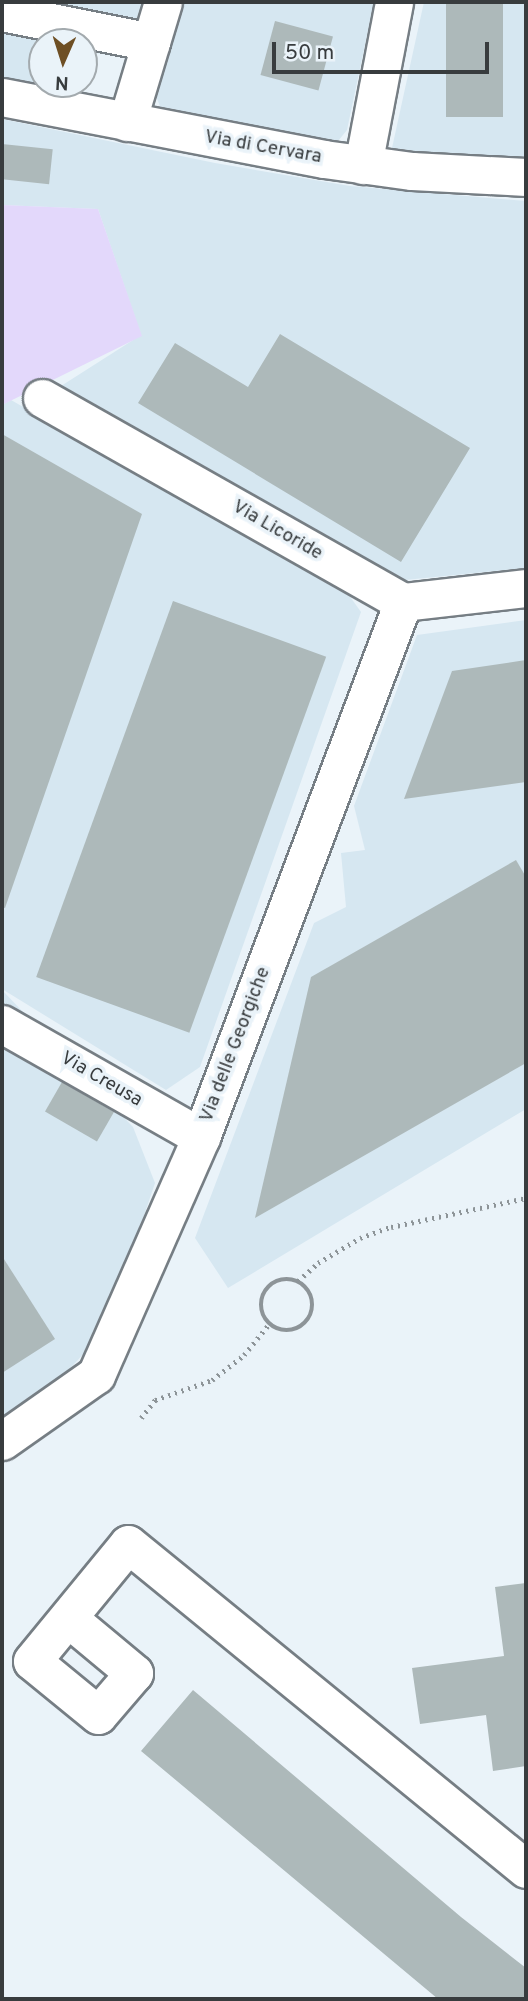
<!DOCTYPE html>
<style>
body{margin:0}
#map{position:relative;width:528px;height:2001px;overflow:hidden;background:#eaf3f9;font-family:Overpass,sans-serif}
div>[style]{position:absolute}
.built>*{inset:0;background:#d6e7f1}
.green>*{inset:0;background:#e3d8fb}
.building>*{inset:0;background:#adb9ba;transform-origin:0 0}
.path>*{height:4.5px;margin-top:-2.25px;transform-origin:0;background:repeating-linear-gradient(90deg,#8d9498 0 2px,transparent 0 7px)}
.path>.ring{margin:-2.25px;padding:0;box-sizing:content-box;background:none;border:4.5px solid #8d9498;border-radius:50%}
.roads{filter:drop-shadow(2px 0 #767e84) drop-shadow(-2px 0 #767e84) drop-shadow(0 2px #767e84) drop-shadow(0 -2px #767e84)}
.minor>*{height:37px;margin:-18.5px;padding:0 18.5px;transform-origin:18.5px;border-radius:18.5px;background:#fff}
span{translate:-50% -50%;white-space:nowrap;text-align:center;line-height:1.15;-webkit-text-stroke:7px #eaf3f9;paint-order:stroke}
.street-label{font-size:19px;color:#383c3e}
.frame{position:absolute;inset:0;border:4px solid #383c3e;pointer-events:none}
.north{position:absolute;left:28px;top:28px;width:70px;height:70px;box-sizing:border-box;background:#eaf3f9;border:2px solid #a3aaae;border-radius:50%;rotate:183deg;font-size:19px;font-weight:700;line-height:28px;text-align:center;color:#383c3e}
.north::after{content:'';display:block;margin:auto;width:24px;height:32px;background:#6e4f24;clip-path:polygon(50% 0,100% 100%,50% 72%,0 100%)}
.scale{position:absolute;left:272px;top:42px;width:217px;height:32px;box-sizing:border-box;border:4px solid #383c3e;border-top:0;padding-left:9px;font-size:21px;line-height:24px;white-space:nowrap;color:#383c3e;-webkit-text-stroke:5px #eaf3f9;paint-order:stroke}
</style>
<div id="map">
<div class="built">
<div style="clip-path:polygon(2px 2px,374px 2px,347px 130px,334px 146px,161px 109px,156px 96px,169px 46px,136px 40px,132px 59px,84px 51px,84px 42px,42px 42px,42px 84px,67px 84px,63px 88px,2px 77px)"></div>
<div style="clip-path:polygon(424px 2px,526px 2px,526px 160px,472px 159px,392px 148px)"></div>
<div style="clip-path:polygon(2px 119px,215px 163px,350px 186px,526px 201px,526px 568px,405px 580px,61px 386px,141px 335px,98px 209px,2px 205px)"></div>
<div style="clip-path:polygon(11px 400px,346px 591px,361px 612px,200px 1067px,166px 1090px,2px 989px,2px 405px)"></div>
<div style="clip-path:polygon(526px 620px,526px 1109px,228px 1288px,195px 1238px,314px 923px,346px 907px,341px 853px,365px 850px,354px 806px,417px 635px)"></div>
<div style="clip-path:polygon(2px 990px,133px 1127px,155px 1183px,105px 1331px,2px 1441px)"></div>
</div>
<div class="green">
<div style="clip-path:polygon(2px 205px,98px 209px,142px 336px,2px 405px)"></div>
</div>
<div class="building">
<div style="left:446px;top:2px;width:57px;height:115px"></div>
<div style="left:275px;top:21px;width:60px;height:56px;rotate:15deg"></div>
<div style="left:2px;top:144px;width:51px;height:35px;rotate:6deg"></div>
<div style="clip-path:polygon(280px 334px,470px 448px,401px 562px,138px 403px,175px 343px,248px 387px)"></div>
<div style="clip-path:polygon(2px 434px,142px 514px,5px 908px,2px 907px)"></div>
<div style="left:173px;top:601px;width:163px;height:400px;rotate:20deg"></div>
<div style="clip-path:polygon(526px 660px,526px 782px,404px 799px,452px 671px)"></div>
<div style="clip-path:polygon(516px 860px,526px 877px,526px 1063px,255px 1218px,311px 977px)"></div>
<div style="left:62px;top:1082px;width:60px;height:34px;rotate:30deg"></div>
<div style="clip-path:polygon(2px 1256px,55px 1339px,2px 1373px)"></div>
<div style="clip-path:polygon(526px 1583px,526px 1766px,493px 1771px,486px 1715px,420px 1724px,412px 1668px,504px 1656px,495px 1587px)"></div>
<div style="clip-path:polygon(193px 1690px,461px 1917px,526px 1968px,526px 1999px,438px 1999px,141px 1751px)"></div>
</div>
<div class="path">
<div class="ring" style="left:261px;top:1279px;width:47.5px;height:47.5px"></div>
<div style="left:298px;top:1281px;width:27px;rotate:-42deg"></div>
<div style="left:318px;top:1263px;width:49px;rotate:-30.8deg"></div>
<div style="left:360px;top:1238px;width:33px;rotate:-20deg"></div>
<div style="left:391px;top:1227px;width:138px;rotate:-12.1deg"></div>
<div style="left:141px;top:1418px;width:23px;rotate:-52deg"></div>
<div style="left:155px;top:1400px;width:60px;rotate:-19.3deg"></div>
<div style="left:212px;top:1380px;width:41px;rotate:-38deg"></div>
<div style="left:244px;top:1355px;width:38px;rotate:-51deg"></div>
</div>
<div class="roads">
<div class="minor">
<div style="left:2px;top:12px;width:152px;rotate:11.4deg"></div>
<div style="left:2px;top:97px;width:328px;rotate:10.9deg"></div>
<div style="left:324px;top:159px;width:89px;rotate:7.8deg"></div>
<div style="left:412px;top:171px;width:114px;rotate:3deg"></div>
<div style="left:127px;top:122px;width:125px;rotate:-73.3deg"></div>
<div style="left:363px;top:165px;width:166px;rotate:-79.2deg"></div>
<div style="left:42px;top:398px;width:415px;rotate:29.5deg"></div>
<div style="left:403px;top:602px;width:124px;rotate:-6.5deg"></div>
<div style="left:2px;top:1024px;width:229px;rotate:29.6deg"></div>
<div style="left:2px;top:1441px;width:115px;rotate:-35.1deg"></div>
<div style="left:96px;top:1375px;width:260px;rotate:-66.2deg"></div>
<div style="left:201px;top:1137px;width:572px;rotate:-69.31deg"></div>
<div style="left:68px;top:1618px;width:86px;rotate:39.8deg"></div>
<div style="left:134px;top:1673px;width:55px;rotate:130.6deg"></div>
<div style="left:98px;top:1715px;width:85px;rotate:-140.7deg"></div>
<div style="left:32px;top:1661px;width:151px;rotate:-50.6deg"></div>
<div style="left:128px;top:1544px;width:514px;rotate:39.23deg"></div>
</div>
</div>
<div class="street-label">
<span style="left:263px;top:148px;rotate:10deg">Via di Cervara</span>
<span style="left:277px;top:531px;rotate:30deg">Via Licoride</span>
<span style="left:236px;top:1045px;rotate:-69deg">Via delle Georgiche</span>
<span style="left:101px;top:1080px;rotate:30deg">Via Creusa</span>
</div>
<div class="frame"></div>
<div class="north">N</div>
<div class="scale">50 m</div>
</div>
